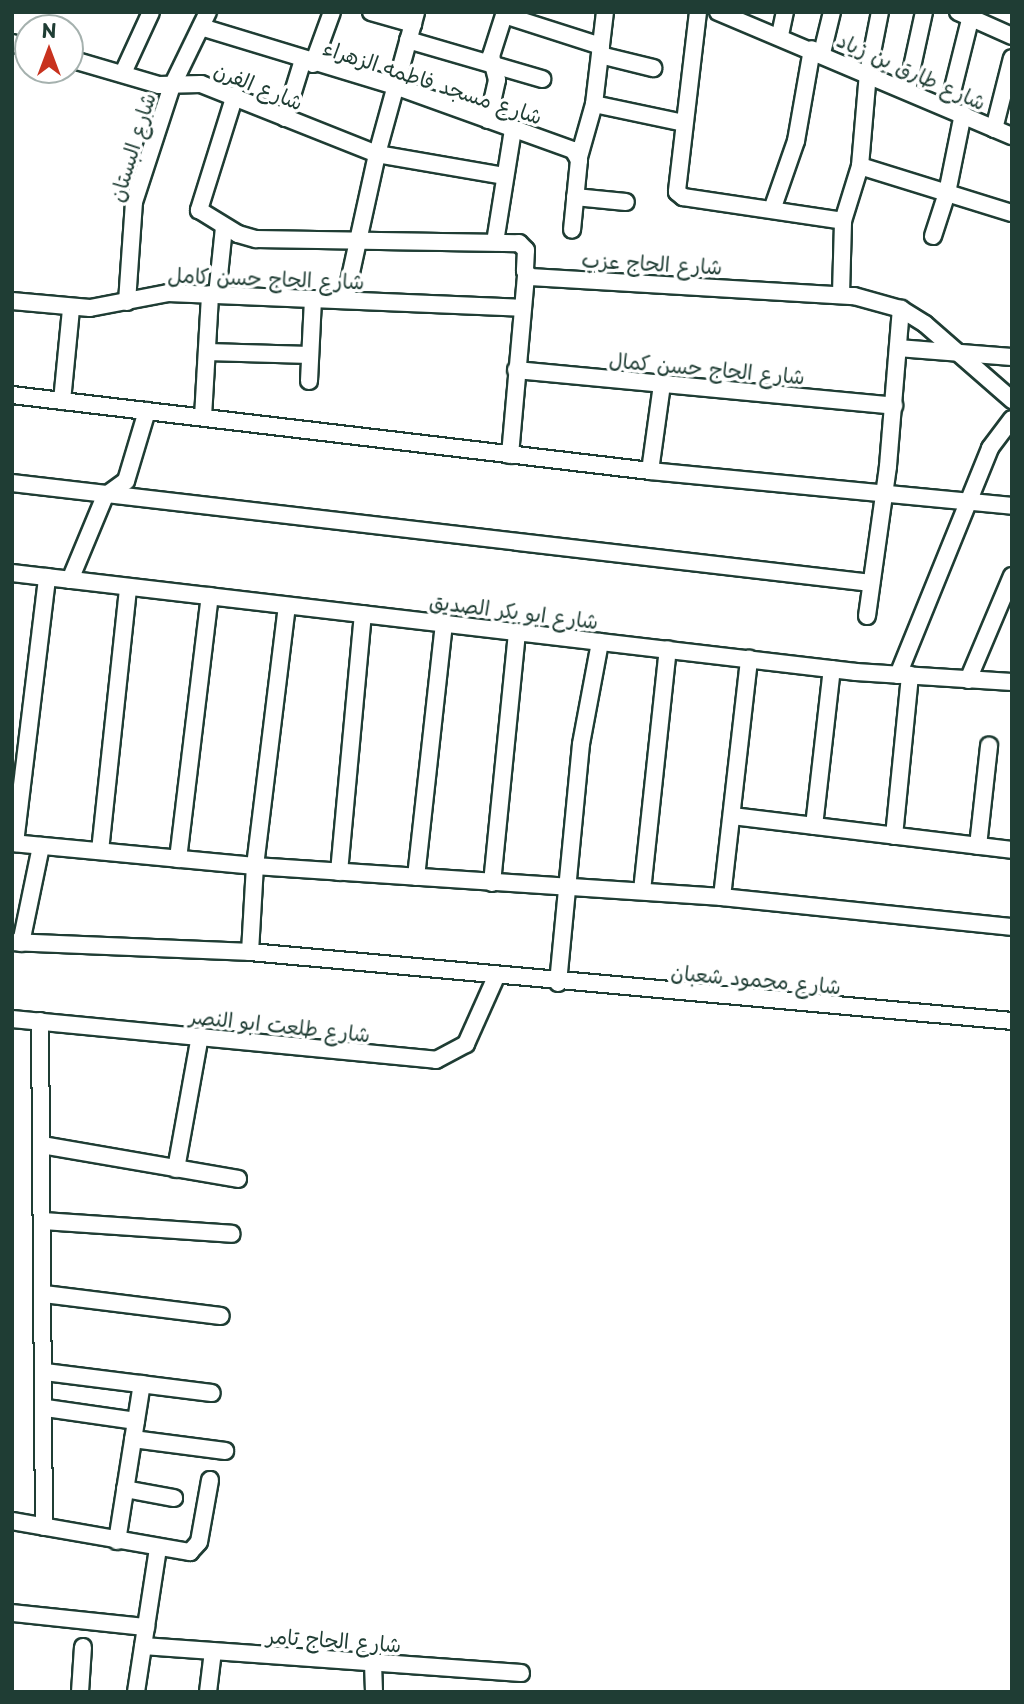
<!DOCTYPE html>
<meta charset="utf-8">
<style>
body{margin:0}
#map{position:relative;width:1024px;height:1704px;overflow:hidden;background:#fff;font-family:"Playpen Sans","Playpen Sans Arabic",sans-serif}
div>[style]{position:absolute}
.roads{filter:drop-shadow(2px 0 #1f3d34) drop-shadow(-2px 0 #1f3d34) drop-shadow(0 2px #1f3d34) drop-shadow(0 -2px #1f3d34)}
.street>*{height:16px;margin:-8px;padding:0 8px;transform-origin:8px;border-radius:8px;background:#fff}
span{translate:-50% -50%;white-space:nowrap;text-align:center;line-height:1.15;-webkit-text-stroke:7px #fff;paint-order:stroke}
.street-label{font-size:21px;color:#1f3d34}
.frame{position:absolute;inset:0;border:14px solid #1f3d34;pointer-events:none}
.north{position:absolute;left:14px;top:14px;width:70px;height:70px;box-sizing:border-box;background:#fff;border:2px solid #a5b1ae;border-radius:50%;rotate:0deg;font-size:19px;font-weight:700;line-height:28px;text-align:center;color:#1f3d34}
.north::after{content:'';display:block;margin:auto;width:24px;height:32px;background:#c8321e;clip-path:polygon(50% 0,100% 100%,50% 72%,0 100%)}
</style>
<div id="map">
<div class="roads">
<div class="street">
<div style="left:371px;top:12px;width:44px;rotate:15.9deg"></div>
<div style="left:698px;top:12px;width:181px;rotate:96.7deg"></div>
<div style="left:677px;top:192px;width:8px;rotate:40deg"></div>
<div style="left:683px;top:197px;width:162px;rotate:8.5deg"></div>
<div style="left:718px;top:12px;width:319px;rotate:22.9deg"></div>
<div style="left:958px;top:12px;width:59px;rotate:24deg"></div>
<div style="left:504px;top:15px;width:102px;rotate:17.7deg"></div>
<div style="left:201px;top:27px;width:203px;rotate:16.9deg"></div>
<div style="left:395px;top:86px;width:189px;rotate:19.8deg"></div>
<div style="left:573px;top:150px;width:12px;rotate:59deg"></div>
<div style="left:579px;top:160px;width:70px;rotate:95.7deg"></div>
<div style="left:780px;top:35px;width:24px;rotate:-78deg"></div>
<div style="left:408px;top:40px;width:140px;rotate:16.2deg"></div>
<div style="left:12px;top:43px;width:17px;rotate:17deg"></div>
<div style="left:822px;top:53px;width:42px;rotate:-76.3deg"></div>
<div style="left:600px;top:55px;width:55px;rotate:13.8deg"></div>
<div style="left:70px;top:59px;width:93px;rotate:16.3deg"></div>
<div style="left:159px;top:85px;width:42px;rotate:-1.4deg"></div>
<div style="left:201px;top:84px;width:189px;rotate:21.7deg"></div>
<div style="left:377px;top:154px;width:130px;rotate:9.8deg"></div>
<div style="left:313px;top:64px;width:55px;rotate:-69.9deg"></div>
<div style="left:123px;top:73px;width:67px;rotate:-65.3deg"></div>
<div style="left:907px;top:90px;width:80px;rotate:-77.7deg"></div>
<div style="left:235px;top:95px;width:121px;rotate:107.4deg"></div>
<div style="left:199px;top:210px;width:46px;rotate:31.6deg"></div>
<div style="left:238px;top:234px;width:19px;rotate:16deg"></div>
<div style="left:256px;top:239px;width:263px;rotate:0.9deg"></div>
<div style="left:519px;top:243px;width:10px;rotate:45deg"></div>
<div style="left:526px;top:250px;width:21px;rotate:93deg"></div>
<div style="left:525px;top:271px;width:8px;rotate:50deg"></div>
<div style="left:530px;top:277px;width:325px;rotate:3.4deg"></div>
<div style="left:854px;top:296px;width:49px;rotate:15.5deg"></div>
<div style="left:901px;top:309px;width:28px;rotate:32deg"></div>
<div style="left:925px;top:324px;width:116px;rotate:41.1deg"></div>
<div style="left:594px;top:104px;width:92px;rotate:11.9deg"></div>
<div style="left:948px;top:108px;width:99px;rotate:-76deg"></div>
<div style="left:285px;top:118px;width:61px;rotate:-72.8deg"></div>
<div style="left:488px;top:120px;width:41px;rotate:-77.3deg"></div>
<div style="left:497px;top:80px;width:25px;rotate:-104deg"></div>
<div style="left:491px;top:56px;width:46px;rotate:-72.3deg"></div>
<div style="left:994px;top:129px;width:73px;rotate:-75.8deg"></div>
<div style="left:579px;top:157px;width:55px;rotate:-74.2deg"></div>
<div style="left:594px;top:104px;width:93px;rotate:-83.2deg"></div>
<div style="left:860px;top:166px;width:159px;rotate:17.2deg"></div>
<div style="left:575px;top:197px;width:51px;rotate:5.6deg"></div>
<div style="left:773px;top:207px;width:70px;rotate:-70.8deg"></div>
<div style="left:796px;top:141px;width:93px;rotate:-80.1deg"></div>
<div style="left:933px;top:236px;width:45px;rotate:-72deg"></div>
<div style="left:947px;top:193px;width:81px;rotate:-78.6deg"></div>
<div style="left:495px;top:242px;width:114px;rotate:-80.9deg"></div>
<div style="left:841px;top:294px;width:73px;rotate:-88.4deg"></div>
<div style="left:843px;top:221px;width:58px;rotate:-72.8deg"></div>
<div style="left:860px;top:166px;width:93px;rotate:-85.1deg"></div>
<div style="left:868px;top:73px;width:62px;rotate:-78.9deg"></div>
<div style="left:217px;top:295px;width:68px;rotate:-84.1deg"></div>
<div style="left:345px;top:300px;width:149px;rotate:-77.6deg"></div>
<div style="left:377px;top:154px;width:147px;rotate:-74.6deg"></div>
<div style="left:12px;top:301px;width:78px;rotate:5.1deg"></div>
<div style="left:90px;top:308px;width:79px;rotate:-10.9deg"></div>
<div style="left:168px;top:293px;width:353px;rotate:2.4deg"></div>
<div style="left:127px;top:302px;width:100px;rotate:-86deg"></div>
<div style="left:134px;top:202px;width:122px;rotate:-71.9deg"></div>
<div style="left:172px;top:86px;width:82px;rotate:-64.1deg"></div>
<div style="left:898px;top:348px;width:114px;rotate:4.5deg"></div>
<div style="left:207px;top:352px;width:103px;rotate:1.7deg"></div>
<div style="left:516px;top:370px;width:380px;rotate:5.4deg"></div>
<div style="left:309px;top:381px;width:82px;rotate:-87.2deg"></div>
<div style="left:12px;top:395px;width:643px;rotate:6.79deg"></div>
<div style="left:650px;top:471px;width:364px;rotate:5.5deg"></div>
<div style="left:62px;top:401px;width:92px;rotate:-84.4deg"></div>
<div style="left:203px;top:417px;width:123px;rotate:-86.7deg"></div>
<div style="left:510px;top:455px;width:182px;rotate:-84.9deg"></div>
<div style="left:650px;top:471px;width:88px;rotate:-82.1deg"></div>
<div style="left:12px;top:483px;width:865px;rotate:6.64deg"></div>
<div style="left:12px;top:573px;width:850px;rotate:6.69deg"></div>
<div style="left:856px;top:672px;width:156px;rotate:3.7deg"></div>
<div style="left:70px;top:580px;width:91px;rotate:-67.4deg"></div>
<div style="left:105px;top:496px;width:26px;rotate:-36deg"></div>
<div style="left:126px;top:481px;width:73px;rotate:-73.3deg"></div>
<div style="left:867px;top:616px;width:151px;rotate:-82deg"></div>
<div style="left:888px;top:466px;width:158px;rotate:-85.3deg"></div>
<div style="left:898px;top:675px;width:245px;rotate:-67.9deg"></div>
<div style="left:990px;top:448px;width:36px;rotate:-53deg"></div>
<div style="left:968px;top:680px;width:113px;rotate:-67.1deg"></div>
<div style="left:732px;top:816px;width:282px;rotate:6.9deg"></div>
<div style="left:814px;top:826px;width:158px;rotate:-83.5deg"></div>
<div style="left:894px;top:836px;width:162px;rotate:-84.3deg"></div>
<div style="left:12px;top:843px;width:244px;rotate:5.4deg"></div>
<div style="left:255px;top:866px;width:468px;rotate:3.8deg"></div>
<div style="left:722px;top:897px;width:292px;rotate:5.9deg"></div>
<div style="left:15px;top:843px;width:268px;rotate:-83.1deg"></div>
<div style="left:978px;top:846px;width:101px;rotate:-83.7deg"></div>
<div style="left:100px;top:851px;width:265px;rotate:-83.9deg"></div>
<div style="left:178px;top:859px;width:265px;rotate:-83.1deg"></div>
<div style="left:339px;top:872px;width:259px;rotate:-84.7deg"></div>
<div style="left:416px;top:877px;width:256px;rotate:-83.7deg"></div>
<div style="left:492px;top:883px;width:252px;rotate:-84.3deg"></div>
<div style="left:642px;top:891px;width:243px;rotate:-83.9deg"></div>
<div style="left:722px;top:897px;width:240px;rotate:-83.5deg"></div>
<div style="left:12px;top:942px;width:238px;rotate:2.4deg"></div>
<div style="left:250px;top:952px;width:765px;rotate:5.17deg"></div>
<div style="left:21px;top:943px;width:99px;rotate:-78.3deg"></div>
<div style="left:250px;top:952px;width:86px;rotate:-86.7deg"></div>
<div style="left:255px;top:866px;width:262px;rotate:-83deg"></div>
<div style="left:558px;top:983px;width:240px;rotate:-84.5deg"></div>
<div style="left:581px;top:744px;width:104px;rotate:-79.4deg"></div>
<div style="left:12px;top:1019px;width:426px;rotate:5.5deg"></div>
<div style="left:436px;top:1060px;width:34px;rotate:-28deg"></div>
<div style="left:466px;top:1044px;width:73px;rotate:-65.9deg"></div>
<div style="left:40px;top:1021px;width:506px;rotate:89.55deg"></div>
<div style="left:42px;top:1145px;width:199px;rotate:9.8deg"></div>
<div style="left:176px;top:1169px;width:135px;rotate:-79.8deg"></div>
<div style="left:43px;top:1221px;width:189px;rotate:3.9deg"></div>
<div style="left:44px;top:1294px;width:178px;rotate:7.1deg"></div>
<div style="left:45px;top:1372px;width:168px;rotate:7.2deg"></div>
<div style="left:46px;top:1408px;width:91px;rotate:8.2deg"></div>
<div style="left:133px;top:1439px;width:93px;rotate:7.4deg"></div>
<div style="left:125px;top:1489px;width:50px;rotate:10.4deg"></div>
<div style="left:12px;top:1521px;width:181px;rotate:9.9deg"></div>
<div style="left:190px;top:1552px;width:13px;rotate:-48deg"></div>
<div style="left:199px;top:1542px;width:63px;rotate:-79.9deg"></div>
<div style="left:117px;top:1541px;width:159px;rotate:-81deg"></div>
<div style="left:12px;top:1613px;width:135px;rotate:6deg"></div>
<div style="left:143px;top:1646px;width:379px;rotate:4.1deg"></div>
<div style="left:373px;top:1663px;width:29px;rotate:88deg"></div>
<div style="left:80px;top:1692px;width:45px;rotate:-86.2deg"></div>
<div style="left:136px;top:1692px;width:145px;rotate:-81.3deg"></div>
<div style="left:208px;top:1692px;width:41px;rotate:-83deg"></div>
</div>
</div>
<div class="street-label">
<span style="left:912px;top:70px;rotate:24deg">شارع طارق بن زياد</span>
<span style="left:433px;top:81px;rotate:18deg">شارع مسجد فاطمه الزهراء</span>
<span style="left:259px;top:85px;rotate:22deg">شارع الفرن</span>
<span style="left:131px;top:147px;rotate:-73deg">شارع البستان</span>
<span style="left:652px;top:262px;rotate:3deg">شارع الحاج عزب</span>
<span style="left:266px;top:277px;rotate:2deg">شارع الحاج حسن كامل</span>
<span style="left:707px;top:367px;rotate:5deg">شارع الحاج حسن كمال</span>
<span style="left:514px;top:610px;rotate:7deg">شارع ابو بكر الصديق</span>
<span style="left:756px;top:978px;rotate:5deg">شارع محمود شعبان</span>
<span style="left:280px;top:1024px;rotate:6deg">شارع طلعت ابو النصر</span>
<span style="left:334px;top:1639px;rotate:4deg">شارع الحاج تامر</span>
</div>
<div class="frame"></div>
<div class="north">N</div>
</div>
